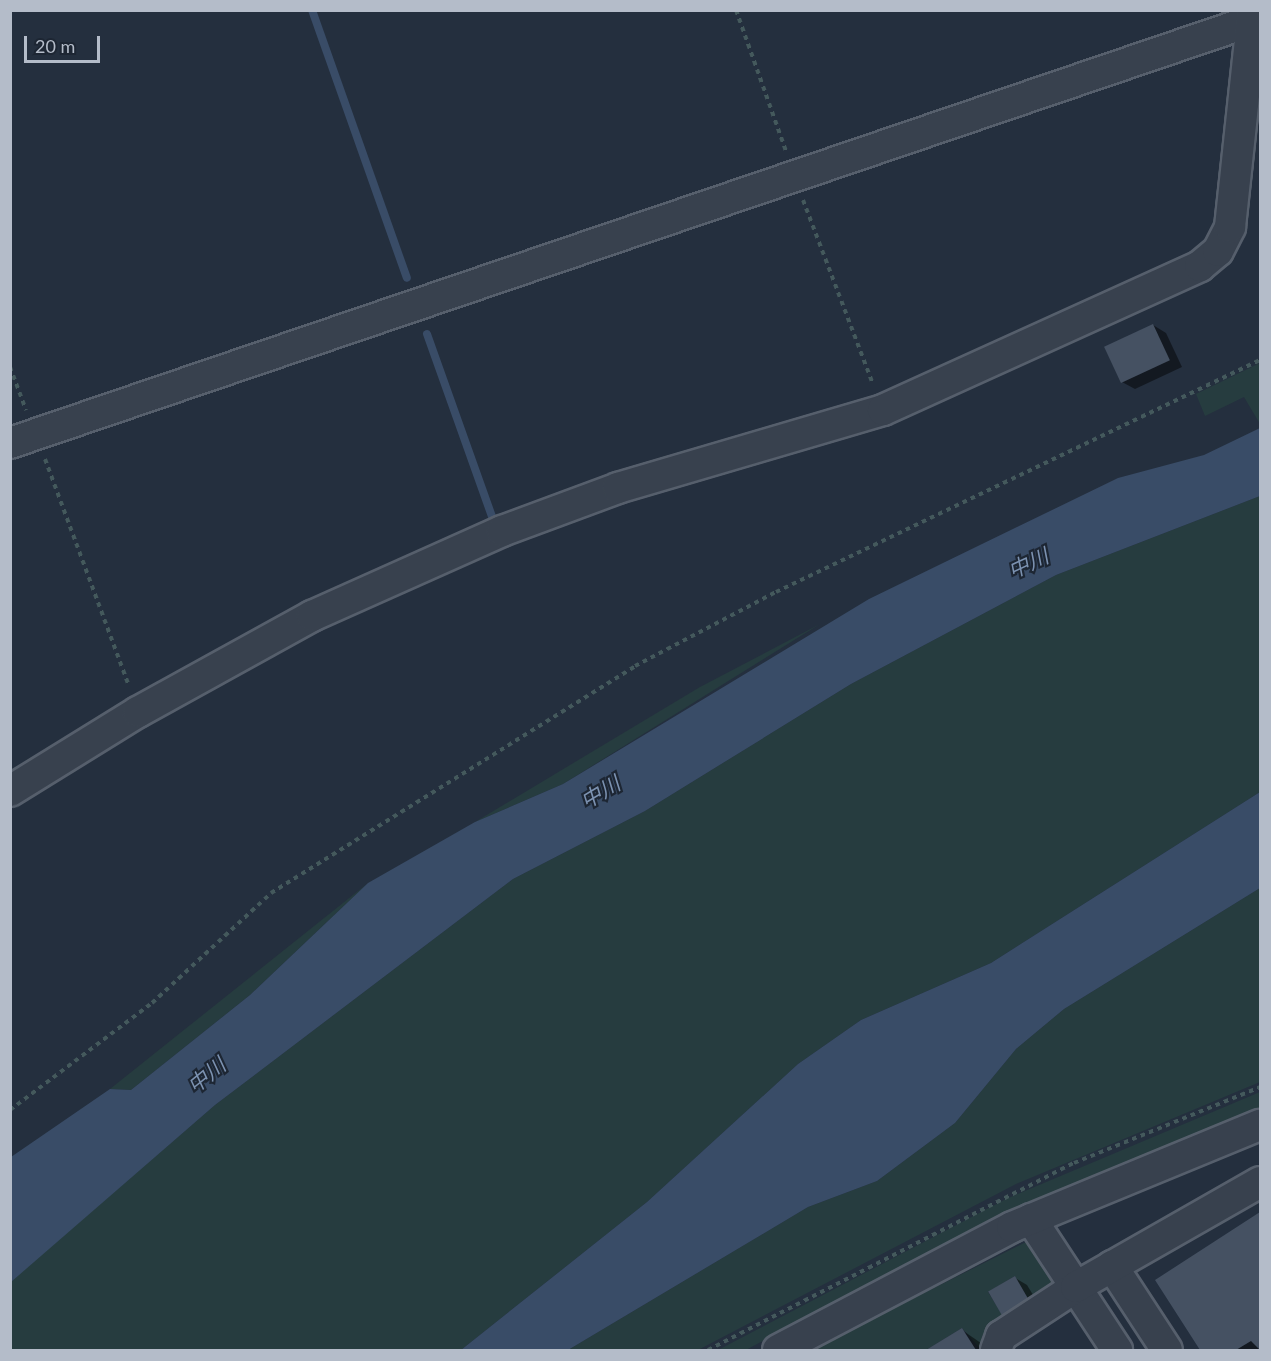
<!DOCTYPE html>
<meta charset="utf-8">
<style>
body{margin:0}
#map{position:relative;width:1271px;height:1361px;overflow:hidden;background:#242f3e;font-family:Lato,"Noto Sans JP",sans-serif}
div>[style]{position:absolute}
.green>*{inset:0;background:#263c3f}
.water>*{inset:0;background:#394c67}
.shadow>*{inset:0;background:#0007}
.stream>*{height:8px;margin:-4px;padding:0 4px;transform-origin:4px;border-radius:4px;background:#394c67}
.building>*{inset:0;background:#455162;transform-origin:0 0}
.path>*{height:4px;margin-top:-2px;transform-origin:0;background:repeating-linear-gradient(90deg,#44595c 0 4.5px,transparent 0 9px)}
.roads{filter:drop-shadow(2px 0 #565f6c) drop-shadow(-2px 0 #565f6c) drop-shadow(0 2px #565f6c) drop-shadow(0 -2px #565f6c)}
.minor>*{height:30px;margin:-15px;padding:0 15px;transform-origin:15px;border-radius:15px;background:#38414e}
span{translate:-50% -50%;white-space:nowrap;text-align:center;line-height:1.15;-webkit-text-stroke:4.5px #1d2633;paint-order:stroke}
.water-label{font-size:21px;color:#7c92b1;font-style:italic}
.frame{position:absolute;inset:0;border:12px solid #b4bcc9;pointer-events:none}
.scale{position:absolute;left:24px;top:36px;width:76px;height:27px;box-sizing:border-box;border:3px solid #b4bcc9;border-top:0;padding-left:8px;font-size:18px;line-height:21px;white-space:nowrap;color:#b4bcc9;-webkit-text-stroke:4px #1d2633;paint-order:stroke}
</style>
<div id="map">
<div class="green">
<div style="clip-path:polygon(1260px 363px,1260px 424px,1244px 397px,1205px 416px,1196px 394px)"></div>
<div style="clip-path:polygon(1260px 496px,1260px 792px,991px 963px,861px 1020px,798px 1064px,647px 1202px,461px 1350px,11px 1350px,10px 1282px,215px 1105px,513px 879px,645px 811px,851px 684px,1056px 575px)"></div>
<div style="clip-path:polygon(820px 624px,563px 784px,475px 822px,700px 687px)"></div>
<div style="clip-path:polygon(368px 883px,250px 995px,131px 1090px,110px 1089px)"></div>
<div style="clip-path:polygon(1260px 888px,1260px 1082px,1016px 1184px,698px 1350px,568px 1350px,808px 1207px,877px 1181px,955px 1123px,1016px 1049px,1064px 1009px)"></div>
<div style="clip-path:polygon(1260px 1092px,1260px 1109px,946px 1243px,746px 1350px,718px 1350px,1006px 1199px)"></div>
<div style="clip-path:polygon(1026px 1242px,1036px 1247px,1056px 1278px,1054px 1286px,1029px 1300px,1015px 1276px,988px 1292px,1003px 1316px,982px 1336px,981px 1350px,962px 1328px,926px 1350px,810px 1350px)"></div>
</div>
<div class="water">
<div style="clip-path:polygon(1260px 428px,1260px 496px,1056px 575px,851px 684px,645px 811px,513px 879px,215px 1105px,11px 1282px,11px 1157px,110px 1089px,131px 1090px,250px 995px,368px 883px,475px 822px,563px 784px,869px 599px,1118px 478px,1204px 455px)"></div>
<div style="clip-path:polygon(1260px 792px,1260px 888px,1064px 1009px,1016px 1049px,955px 1123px,877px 1181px,808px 1207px,568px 1350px,461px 1350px,647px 1202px,798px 1064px,861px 1020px,991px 963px)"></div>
</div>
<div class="shadow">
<div style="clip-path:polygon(1153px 325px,1166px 333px,1182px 367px,1135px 389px,1122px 382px)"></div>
<div style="clip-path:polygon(1260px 1214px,1260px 1350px,1201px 1350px,1157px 1280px)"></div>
<div style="clip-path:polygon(1015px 1278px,1027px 1285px,1041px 1308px,1016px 1322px,1004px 1315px)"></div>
<div style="clip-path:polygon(962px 1330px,991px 1350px,929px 1350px)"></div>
</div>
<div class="stream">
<div style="left:312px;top:10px;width:284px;rotate:70.5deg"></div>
<div style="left:427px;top:334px;width:200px;rotate:70.4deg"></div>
</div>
<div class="building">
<div style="left:1153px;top:324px;width:40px;height:54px;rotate:65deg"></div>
<div style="clip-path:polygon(1260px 1212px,1260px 1350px,1251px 1341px,1236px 1350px,1200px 1350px,1155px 1280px)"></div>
<div style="left:1015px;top:1276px;width:28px;height:31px;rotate:60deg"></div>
<div style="clip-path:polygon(962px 1328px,976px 1350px,926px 1350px)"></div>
</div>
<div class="path">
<div style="left:736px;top:10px;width:150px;rotate:70.5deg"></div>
<div style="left:803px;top:200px;width:197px;rotate:69.2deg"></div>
<div style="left:10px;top:367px;width:46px;rotate:69.6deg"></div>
<div style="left:45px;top:459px;width:242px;rotate:69.7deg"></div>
<div style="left:10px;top:1110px;width:178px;rotate:-37deg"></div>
<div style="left:152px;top:1003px;width:162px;rotate:-42.7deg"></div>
<div style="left:271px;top:893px;width:429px;rotate:-31.9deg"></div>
<div style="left:635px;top:666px;width:159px;rotate:-27.7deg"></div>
<div style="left:776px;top:592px;width:537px;rotate:-25.61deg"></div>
<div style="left:708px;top:1350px;width:411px;rotate:-27.1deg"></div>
<div style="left:1074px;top:1163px;width:201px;rotate:-22.2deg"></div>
</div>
<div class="roads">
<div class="minor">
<div style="left:10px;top:443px;width:1320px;rotate:-18.78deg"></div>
<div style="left:10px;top:791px;width:150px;rotate:-31.7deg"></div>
<div style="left:138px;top:712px;width:199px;rotate:-28.9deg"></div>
<div style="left:312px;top:616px;width:208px;rotate:-24.1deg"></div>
<div style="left:502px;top:531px;width:124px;rotate:-20.3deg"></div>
<div style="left:618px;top:488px;width:276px;rotate:-16.4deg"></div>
<div style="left:883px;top:410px;width:348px;rotate:-24.4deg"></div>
<div style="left:1200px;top:266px;width:23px;rotate:-40deg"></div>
<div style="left:1218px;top:251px;width:27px;rotate:-63deg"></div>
<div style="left:1230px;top:227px;width:218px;rotate:-83.9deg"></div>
<div style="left:1031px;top:1219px;width:157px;rotate:56.7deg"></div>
<div style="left:1112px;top:1266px;width:100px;rotate:56.8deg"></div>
<div style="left:778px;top:1350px;width:264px;rotate:-27.7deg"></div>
<div style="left:1012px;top:1227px;width:268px;rotate:-22.4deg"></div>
<div style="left:996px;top:1350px;width:15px;rotate:-70deg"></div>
<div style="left:1001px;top:1336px;width:90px;rotate:-33.2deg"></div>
<div style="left:1076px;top:1287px;width:212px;rotate:-29.7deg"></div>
</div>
</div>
<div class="water-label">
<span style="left:1028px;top:563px;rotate:-25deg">中川</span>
<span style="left:600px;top:792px;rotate:-31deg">中川</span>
<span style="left:206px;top:1075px;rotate:-39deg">中川</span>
</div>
<div class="frame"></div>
<div class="scale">20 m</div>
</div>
